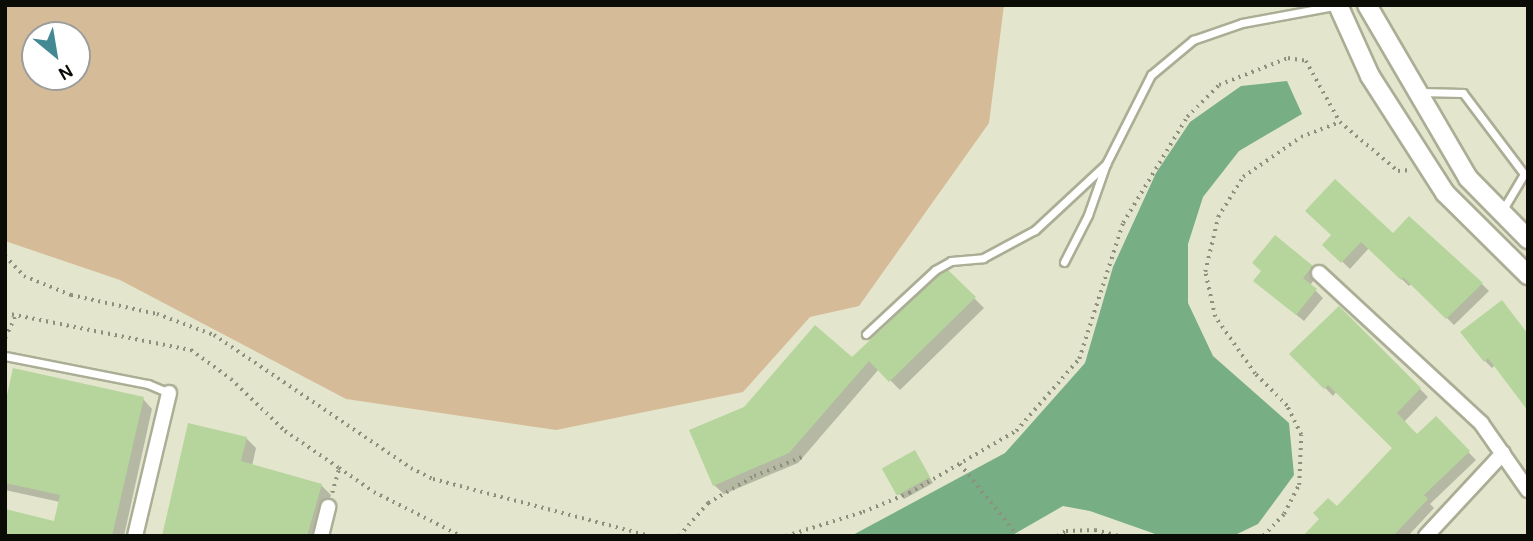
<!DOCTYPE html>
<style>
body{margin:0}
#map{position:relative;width:1533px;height:541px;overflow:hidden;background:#e3e6cc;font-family:Karla,sans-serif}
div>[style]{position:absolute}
.green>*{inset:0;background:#d6bb99}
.water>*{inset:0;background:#77ae84}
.shadow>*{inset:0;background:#0003}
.building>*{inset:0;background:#b5d59c;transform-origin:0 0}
.path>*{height:3.5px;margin-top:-1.75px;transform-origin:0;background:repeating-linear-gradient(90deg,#8e907e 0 2px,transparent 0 7px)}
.roads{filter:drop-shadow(2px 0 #abae95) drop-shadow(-2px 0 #abae95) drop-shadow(0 2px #abae95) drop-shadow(0 -2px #abae95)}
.service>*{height:7px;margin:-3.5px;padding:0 3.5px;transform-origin:3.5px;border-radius:3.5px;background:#fff}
.minor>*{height:14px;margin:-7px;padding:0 7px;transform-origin:7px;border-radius:7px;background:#fff}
.tertiary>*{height:18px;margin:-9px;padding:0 9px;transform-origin:9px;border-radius:9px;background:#fff}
span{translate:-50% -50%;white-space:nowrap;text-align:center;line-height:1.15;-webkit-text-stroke:7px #fff;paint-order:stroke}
.frame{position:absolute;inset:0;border:7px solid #0b0c05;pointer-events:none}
.north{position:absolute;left:21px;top:21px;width:70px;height:70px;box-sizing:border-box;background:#fff;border:2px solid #9d9e9b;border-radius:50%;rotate:150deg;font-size:19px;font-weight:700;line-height:28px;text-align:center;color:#0b0c05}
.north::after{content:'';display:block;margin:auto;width:24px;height:32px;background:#438994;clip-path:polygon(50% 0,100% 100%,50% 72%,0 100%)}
</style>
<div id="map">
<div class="green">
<div style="clip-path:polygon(evenodd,5px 5px,1004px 5px,989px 123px,859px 306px,810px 317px,743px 392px,556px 430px,346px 399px,120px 280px,5px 241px,5px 5px,35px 35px,77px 35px,77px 77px,35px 77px,35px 35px)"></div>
</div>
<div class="water">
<div style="clip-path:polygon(1287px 81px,1302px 114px,1239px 151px,1203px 197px,1188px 244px,1188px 303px,1213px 356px,1289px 423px,1294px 475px,1258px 524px,1233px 536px,1161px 536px,1090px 511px,1063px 506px,1011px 536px,851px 536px,1005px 453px,1085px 363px,1113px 267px,1156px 173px,1190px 122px,1241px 86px)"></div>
</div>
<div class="shadow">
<div style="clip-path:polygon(1393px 235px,1482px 284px,1489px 291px,1454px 325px,1412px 283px,1409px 286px,1369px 248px,1350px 269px,1325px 245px)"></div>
<div style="clip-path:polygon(1311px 267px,1319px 274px,1310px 285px,1323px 298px,1304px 321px,1263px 288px)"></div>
<div style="clip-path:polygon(948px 272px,984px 308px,900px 390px,879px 369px,798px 463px,724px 494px,714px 485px)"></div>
<div style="clip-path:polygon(1339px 308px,1428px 397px,1404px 422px,1417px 436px,1436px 419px,1476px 460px,1430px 504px,1434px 508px,1408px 536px,1306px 536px,1338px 509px,1394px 448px,1337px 391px,1333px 396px,1292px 354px)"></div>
<div style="clip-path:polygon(1463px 332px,1495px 365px,1492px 368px,1485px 361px)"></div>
<div style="clip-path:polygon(143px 399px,152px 409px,124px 536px,5px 536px,55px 523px,60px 502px,5px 490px,5px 412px)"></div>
<div style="clip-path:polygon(246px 438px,256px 448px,252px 466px,321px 485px,331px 495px,319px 536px,164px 536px)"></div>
<div style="clip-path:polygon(914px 452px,933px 483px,904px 499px,899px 494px)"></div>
</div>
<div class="building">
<div style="clip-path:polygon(1335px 179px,1393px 233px,1409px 216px,1483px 283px,1446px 319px,1403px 277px,1401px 280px,1361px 242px,1341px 263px,1322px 245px,1331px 235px,1305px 211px)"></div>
<div style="clip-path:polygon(1275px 235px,1313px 266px,1303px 278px,1317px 289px,1296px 315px,1253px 281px,1261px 271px,1252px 263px)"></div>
<div style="clip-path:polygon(948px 270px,976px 297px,889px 382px,869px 361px,789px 453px,713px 486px,689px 430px,744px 407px,815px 325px,852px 357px,939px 275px)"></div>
<div style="clip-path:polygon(1502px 300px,1528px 334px,1528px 411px,1488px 358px,1484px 362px,1460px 332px)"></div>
<div style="clip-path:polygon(1339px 306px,1421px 388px,1397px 413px,1417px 434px,1436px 416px,1470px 451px,1424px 495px,1428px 499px,1393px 536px,1303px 536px,1319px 519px,1313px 513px,1328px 498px,1337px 506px,1392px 448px,1328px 385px,1324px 389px,1289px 354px)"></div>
<div style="clip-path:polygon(13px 368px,144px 397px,112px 536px,5px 536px,5px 509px,54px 521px,60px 495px,5px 483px,5px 404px)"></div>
<div style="clip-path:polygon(188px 423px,247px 437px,241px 461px,322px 484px,307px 536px,162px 536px)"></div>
<div style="left:915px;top:450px;width:31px;height:38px;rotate:61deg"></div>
</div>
<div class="path">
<div style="left:5px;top:256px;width:28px;rotate:46deg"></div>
<div style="left:24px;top:276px;width:51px;rotate:22deg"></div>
<div style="left:71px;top:295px;width:88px;rotate:12.5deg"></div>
<div style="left:157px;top:314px;width:61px;rotate:20.2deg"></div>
<div style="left:214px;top:335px;width:238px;rotate:34deg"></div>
<div style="left:411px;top:468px;width:25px;rotate:27deg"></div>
<div style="left:433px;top:479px;width:224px;rotate:14.7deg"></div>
<div style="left:5px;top:313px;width:190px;rotate:11.3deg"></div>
<div style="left:191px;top:350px;width:49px;rotate:35.9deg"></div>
<div style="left:231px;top:379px;width:75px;rotate:43.9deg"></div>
<div style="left:285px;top:431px;width:65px;rotate:34.4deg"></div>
<div style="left:5px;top:338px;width:23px;rotate:-65deg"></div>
<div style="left:960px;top:464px;width:92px;rotate:51.1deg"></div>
<div style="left:332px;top:493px;width:26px;rotate:-74deg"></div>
<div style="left:339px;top:468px;width:42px;rotate:34.4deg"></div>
<div style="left:374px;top:492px;width:97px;rotate:26.8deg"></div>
<div style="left:679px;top:536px;width:44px;rotate:-48.7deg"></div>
<div style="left:708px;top:503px;width:53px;rotate:-30.4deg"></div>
<div style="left:754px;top:476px;width:52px;rotate:-21.6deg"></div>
<div style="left:786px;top:536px;width:81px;rotate:-17.3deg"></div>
<div style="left:863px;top:512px;width:50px;rotate:-22.4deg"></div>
<div style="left:909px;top:493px;width:124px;rotate:-30.1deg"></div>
<div style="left:1016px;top:431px;width:96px;rotate:-48.8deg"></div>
<div style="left:1079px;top:359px;width:143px;rotate:-72.1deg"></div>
<div style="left:1123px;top:223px;width:124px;rotate:-58.9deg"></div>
<div style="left:1187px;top:117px;width:45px;rotate:-45deg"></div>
<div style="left:1219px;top:85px;width:74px;rotate:-21.4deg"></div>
<div style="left:1288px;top:58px;width:18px;rotate:9deg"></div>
<div style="left:1306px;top:61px;width:70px;rotate:60.9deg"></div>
<div style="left:1057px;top:536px;width:10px;rotate:-29deg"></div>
<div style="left:1066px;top:531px;width:29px;rotate:-2deg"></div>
<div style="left:1095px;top:530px;width:25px;rotate:14deg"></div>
<div style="left:1263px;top:536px;width:30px;rotate:-46deg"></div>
<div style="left:1284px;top:514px;width:33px;rotate:-63deg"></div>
<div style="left:1299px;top:485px;width:50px;rotate:-87.7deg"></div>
<div style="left:1301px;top:435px;width:32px;rotate:-116deg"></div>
<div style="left:1287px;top:406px;width:45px;rotate:-135deg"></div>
<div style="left:1255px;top:374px;width:70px;rotate:-125.1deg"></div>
<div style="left:1215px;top:317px;width:46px;rotate:-102.5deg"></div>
<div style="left:1205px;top:272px;width:57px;rotate:-76.7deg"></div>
<div style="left:1218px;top:217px;width:47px;rotate:-58deg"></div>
<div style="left:1243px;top:177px;width:70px;rotate:-34.6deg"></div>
<div style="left:1301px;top:137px;width:42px;rotate:-21deg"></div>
<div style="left:1340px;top:122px;width:76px;rotate:40.2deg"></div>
<div style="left:1398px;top:171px;width:12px;rotate:-5deg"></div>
</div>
<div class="roads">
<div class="service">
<div style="left:1420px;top:92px;width:43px;rotate:1.3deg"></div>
<div style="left:1463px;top:93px;width:101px;rotate:53deg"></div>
<div style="left:1524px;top:174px;width:43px;rotate:120.7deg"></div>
<div style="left:1064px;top:262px;width:53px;rotate:-62.9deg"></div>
<div style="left:1088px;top:215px;width:54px;rotate:-70.6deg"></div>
<div style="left:1106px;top:164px;width:100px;rotate:-63.2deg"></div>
<div style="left:1151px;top:75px;width:55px;rotate:-39.8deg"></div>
<div style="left:1193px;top:40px;width:52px;rotate:-19.1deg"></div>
<div style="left:1242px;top:23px;width:99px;rotate:-10.5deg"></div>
<div style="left:866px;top:334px;width:94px;rotate:-42.8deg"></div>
<div style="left:935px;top:270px;width:18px;rotate:-29deg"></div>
<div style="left:951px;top:261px;width:32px;rotate:-5deg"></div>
<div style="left:983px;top:258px;width:59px;rotate:-28.3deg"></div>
<div style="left:1035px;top:230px;width:97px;rotate:-42.9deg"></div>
<div style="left:5px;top:356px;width:146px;rotate:11.1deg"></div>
<div style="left:148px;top:384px;width:23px;rotate:23deg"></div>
</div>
<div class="minor">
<div style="left:1319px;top:273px;width:221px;rotate:42.8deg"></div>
<div style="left:1481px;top:423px;width:82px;rotate:55deg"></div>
<div style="left:135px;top:536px;width:147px;rotate:-76.6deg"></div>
<div style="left:321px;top:536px;width:30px;rotate:-76deg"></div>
<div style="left:1426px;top:536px;width:113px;rotate:-47.1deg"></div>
</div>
<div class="tertiary">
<div style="left:1338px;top:5px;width:78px;rotate:65.7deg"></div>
<div style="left:1370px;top:76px;width:139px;rotate:57.3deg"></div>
<div style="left:1445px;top:193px;width:117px;rotate:44.7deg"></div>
<div style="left:1367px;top:5px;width:200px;rotate:59.7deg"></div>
<div style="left:1468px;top:178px;width:86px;rotate:45.5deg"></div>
</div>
</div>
<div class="frame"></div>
<div class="north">N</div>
</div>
